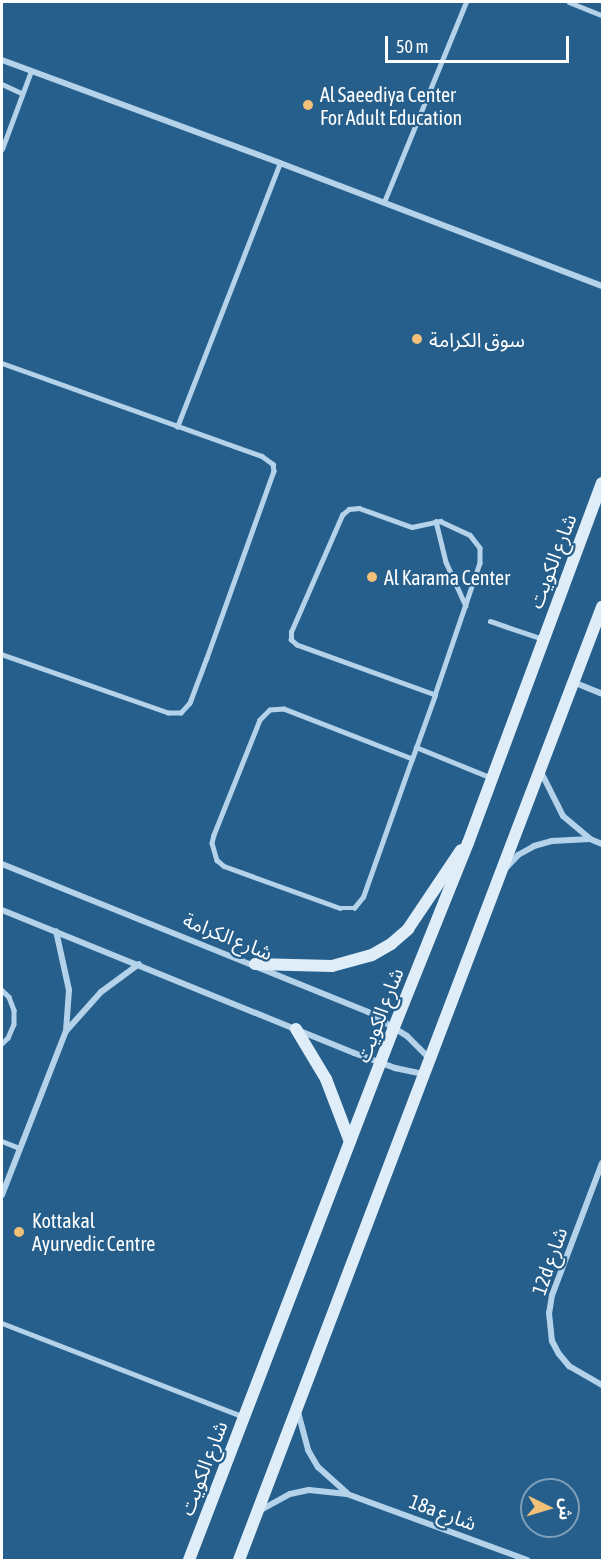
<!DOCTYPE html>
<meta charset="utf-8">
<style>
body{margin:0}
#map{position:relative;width:604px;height:1562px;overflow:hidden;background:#265f8b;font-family:"Asap Condensed","Noto Sans Arabic",sans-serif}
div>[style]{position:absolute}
.service>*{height:4.5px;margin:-2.25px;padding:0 2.25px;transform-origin:2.25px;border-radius:2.25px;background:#b4d3ea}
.minor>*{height:6px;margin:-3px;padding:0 3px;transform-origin:3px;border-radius:3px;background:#b4d3ea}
.secondary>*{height:12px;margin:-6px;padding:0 6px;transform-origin:6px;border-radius:6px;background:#deedf8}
.dots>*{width:16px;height:16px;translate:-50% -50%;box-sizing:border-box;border:3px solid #265f8b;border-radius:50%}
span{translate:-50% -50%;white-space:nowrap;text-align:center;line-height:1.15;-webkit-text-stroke:4.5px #265f8b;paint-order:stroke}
.poi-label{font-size:20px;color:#fff}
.left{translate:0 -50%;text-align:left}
.street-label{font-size:20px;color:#fff}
.frame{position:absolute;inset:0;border:3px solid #fff;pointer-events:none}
.north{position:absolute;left:520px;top:1478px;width:60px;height:60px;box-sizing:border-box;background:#265f8b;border:2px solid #7d9fb9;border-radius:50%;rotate:95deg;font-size:16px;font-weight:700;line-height:24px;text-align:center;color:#fff}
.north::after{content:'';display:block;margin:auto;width:21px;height:27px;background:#f3c078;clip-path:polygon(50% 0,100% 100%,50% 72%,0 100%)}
.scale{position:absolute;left:385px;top:36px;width:184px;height:27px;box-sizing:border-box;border:3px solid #fff;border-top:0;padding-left:8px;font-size:18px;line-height:21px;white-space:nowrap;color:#fff;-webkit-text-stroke:4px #265f8b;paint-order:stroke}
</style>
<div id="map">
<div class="service">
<div style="left:569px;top:2px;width:35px;rotate:22deg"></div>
<div style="left:2px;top:84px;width:21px;rotate:25deg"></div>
<div style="left:2px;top:149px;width:83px;rotate:-69.6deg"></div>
<div style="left:384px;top:202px;width:216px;rotate:-67.7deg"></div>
<div style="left:2px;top:363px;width:276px;rotate:19.7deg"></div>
<div style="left:262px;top:456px;width:14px;rotate:36deg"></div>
<div style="left:273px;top:464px;width:7px;rotate:82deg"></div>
<div style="left:274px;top:471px;width:199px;rotate:109.7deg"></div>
<div style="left:207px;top:658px;width:48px;rotate:110.7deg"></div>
<div style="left:190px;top:703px;width:13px;rotate:132deg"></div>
<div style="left:181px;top:713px;width:13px;rotate:180deg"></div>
<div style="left:168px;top:713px;width:176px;rotate:-160.7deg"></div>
<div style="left:177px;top:427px;width:283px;rotate:-68.7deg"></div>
<div style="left:436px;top:521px;width:42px;rotate:76.3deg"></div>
<div style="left:446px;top:562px;width:48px;rotate:65.6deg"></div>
<div style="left:490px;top:621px;width:56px;rotate:18.8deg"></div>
<div style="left:416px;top:747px;width:82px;rotate:22.2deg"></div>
<div style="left:412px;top:759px;width:137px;rotate:-158.7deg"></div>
<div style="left:284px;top:709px;width:14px;rotate:176deg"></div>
<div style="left:270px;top:710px;width:14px;rotate:135deg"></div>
<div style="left:260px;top:720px;width:124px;rotate:111.8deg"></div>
<div style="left:214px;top:835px;width:8px;rotate:104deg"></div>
<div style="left:212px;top:843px;width:18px;rotate:74deg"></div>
<div style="left:217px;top:860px;width:9px;rotate:41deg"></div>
<div style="left:224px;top:866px;width:123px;rotate:19.9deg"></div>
<div style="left:340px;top:908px;width:14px"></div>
<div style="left:354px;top:908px;width:14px;rotate:-51deg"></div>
<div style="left:363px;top:897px;width:146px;rotate:-70.5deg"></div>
<div style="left:412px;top:759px;width:68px;rotate:-70.2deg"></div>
<div style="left:435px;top:695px;width:147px;rotate:-160.1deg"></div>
<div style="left:297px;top:645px;width:8px;rotate:-140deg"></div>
<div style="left:291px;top:640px;width:8px;rotate:-90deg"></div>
<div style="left:291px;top:632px;width:128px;rotate:-66.4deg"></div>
<div style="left:342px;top:515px;width:9px;rotate:-41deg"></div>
<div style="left:349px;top:509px;width:10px;rotate:-6deg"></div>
<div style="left:359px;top:508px;width:56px;rotate:19.7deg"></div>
<div style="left:412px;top:527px;width:29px;rotate:-12deg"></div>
<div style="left:440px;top:521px;width:33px;rotate:25deg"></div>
<div style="left:470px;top:535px;width:16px;rotate:52deg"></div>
<div style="left:480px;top:548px;width:15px;rotate:90deg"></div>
<div style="left:480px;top:563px;width:139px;rotate:108.8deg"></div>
<div style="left:2px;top:990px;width:10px;rotate:45deg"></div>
<div style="left:9px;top:997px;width:14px;rotate:69deg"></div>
<div style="left:14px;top:1010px;width:14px;rotate:90deg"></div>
<div style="left:14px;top:1024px;width:15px;rotate:113deg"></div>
<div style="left:8px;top:1038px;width:8px;rotate:135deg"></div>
<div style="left:2px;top:1141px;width:18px;rotate:22deg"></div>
<div style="left:2px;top:1323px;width:257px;rotate:21.2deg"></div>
</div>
<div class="minor">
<div style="left:2px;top:60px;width:296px;rotate:20.3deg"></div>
<div style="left:280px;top:163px;width:345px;rotate:20.9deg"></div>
<div style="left:573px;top:682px;width:31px;rotate:22deg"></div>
<div style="left:541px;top:772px;width:49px;rotate:63.4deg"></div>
<div style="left:563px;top:816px;width:35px;rotate:40deg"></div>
<div style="left:590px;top:839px;width:13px;rotate:23deg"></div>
<div style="left:2px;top:864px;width:395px;rotate:22deg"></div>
<div style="left:368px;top:1012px;width:46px;rotate:31.6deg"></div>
<div style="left:407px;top:1036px;width:33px;rotate:45deg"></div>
<div style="left:506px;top:868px;width:18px;rotate:-47deg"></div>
<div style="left:518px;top:855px;width:18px;rotate:-29deg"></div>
<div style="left:534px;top:846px;width:19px;rotate:-16deg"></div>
<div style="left:552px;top:841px;width:38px;rotate:-3deg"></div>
<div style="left:2px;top:910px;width:380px;rotate:22.1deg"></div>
<div style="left:354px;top:1053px;width:44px;rotate:20.1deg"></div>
<div style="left:395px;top:1068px;width:30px;rotate:12deg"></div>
<div style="left:67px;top:1030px;width:51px;rotate:-48.2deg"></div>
<div style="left:101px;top:992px;width:47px;rotate:-36.4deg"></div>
<div style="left:602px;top:1163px;width:141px;rotate:110.7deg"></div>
<div style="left:552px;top:1295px;width:18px;rotate:99deg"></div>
<div style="left:549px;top:1313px;width:28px;rotate:84deg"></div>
<div style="left:552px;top:1341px;width:15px;rotate:62deg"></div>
<div style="left:559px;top:1354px;width:16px;rotate:50deg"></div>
<div style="left:569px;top:1366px;width:38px;rotate:30deg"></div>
<div style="left:2px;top:1195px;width:176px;rotate:-68.7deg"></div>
<div style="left:66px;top:1031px;width:41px;rotate:-85.8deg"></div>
<div style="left:69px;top:990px;width:60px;rotate:-102.4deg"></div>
<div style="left:298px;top:1412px;width:39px;rotate:75deg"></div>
<div style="left:308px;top:1450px;width:20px;rotate:60deg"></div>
<div style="left:318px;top:1467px;width:39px;rotate:42deg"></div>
<div style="left:259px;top:1511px;width:35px;rotate:-29deg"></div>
<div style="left:290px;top:1494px;width:19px;rotate:-12deg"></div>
<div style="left:309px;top:1490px;width:38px;rotate:6deg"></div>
<div style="left:347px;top:1494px;width:192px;rotate:20.1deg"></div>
</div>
<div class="secondary">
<div style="left:255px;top:964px;width:77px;rotate:1.5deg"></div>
<div style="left:332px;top:966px;width:41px;rotate:-15.4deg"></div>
<div style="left:372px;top:955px;width:22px;rotate:-30deg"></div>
<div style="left:391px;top:944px;width:23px;rotate:-41deg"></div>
<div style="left:408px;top:929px;width:95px;rotate:-56.1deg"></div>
<div style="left:296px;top:1029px;width:58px;rotate:59deg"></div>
<div style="left:326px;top:1079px;width:67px;rotate:69.1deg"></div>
<div style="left:189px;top:1560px;width:571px;rotate:-68.96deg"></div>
<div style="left:394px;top:1027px;width:198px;rotate:-68.1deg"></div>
<div style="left:468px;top:843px;width:384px;rotate:-69.6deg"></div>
<div style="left:239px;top:1560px;width:1020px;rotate:-69.15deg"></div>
</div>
<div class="dots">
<div style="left:308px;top:105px;background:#f3c078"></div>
<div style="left:417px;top:339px;background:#f3c078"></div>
<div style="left:372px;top:577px;background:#f3c078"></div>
<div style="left:19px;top:1232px;background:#f3c078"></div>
</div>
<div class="poi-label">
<span class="left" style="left:320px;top:106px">Al Saeediya Center<br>For Adult Education</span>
<span class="left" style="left:429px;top:339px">سوق الكرامة</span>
<span class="left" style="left:384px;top:577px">Al Karama Center</span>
<span class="left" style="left:32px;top:1232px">Kottakal<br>Ayurvedic Centre</span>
</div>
<div class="street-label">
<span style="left:552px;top:561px;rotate:-69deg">شارع الكويت</span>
<span style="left:228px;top:936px;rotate:22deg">شارع الكرامة</span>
<span style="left:379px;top:1015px;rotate:-69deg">شارع الكويت</span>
<span style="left:549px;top:1261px;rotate:-71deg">12d شارع</span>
<span style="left:203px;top:1468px;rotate:-69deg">شارع الكويت</span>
<span style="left:443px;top:1512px;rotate:20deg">18a شارع</span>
</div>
<div class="frame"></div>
<div class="north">ش</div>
<div class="scale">50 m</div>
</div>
